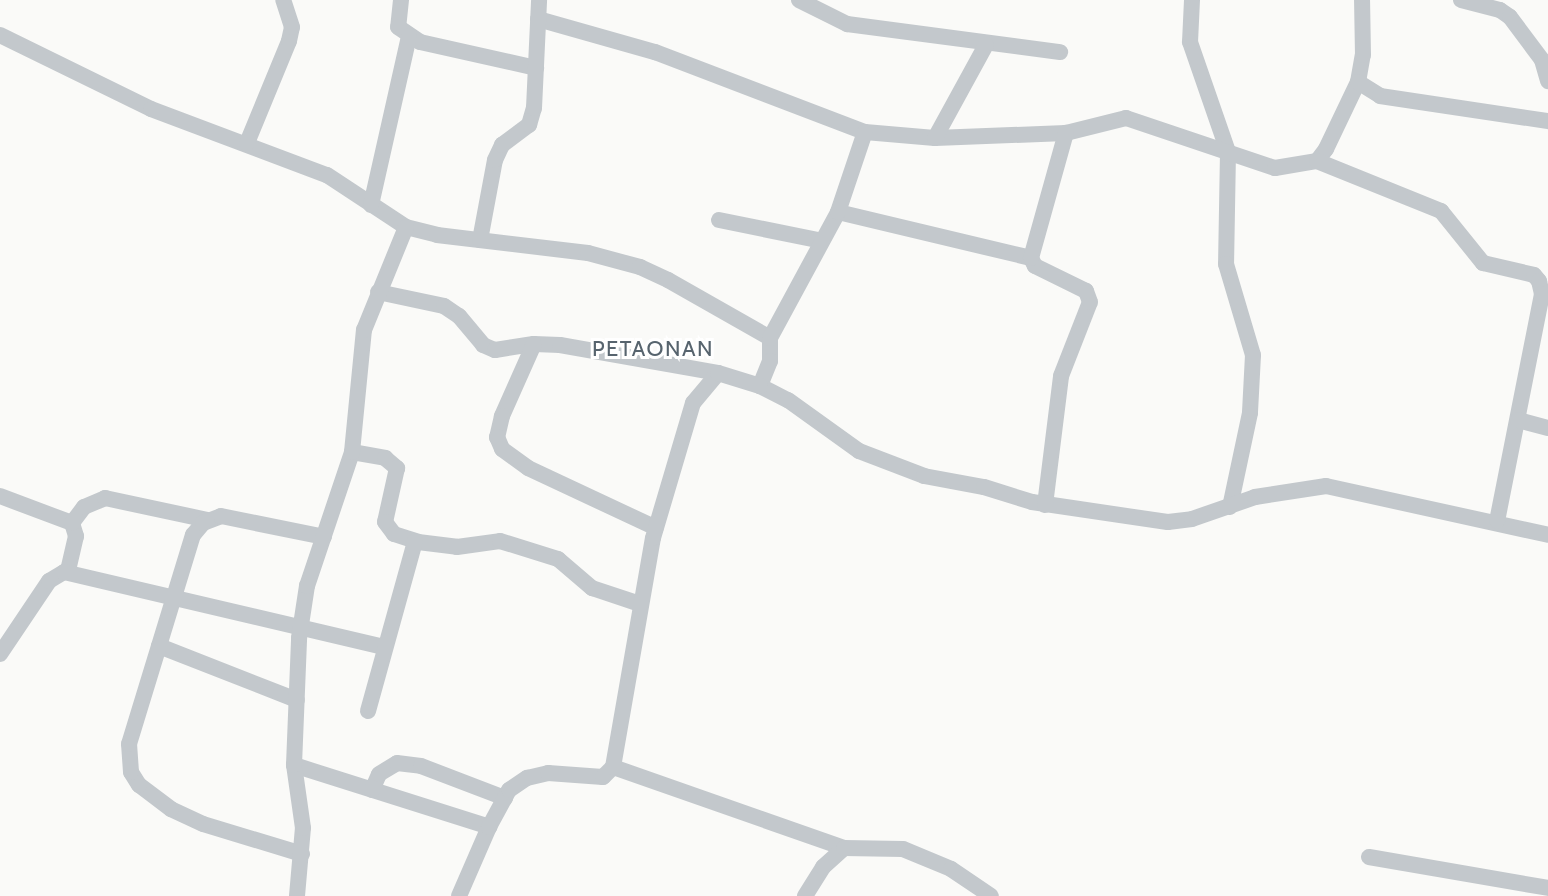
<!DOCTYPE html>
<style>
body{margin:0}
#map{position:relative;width:1548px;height:896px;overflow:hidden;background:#fafaf8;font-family:Cabin,sans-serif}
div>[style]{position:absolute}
.street>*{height:16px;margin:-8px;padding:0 8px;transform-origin:8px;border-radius:8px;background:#c3c8cc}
span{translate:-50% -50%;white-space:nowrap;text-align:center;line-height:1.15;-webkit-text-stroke:6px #fff;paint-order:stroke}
.quarter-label{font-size:22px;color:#57646e;letter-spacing:1.5px}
</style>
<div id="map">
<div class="street">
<div style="left:401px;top:0;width:27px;rotate:96deg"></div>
<div style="left:398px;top:27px;width:27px;rotate:34deg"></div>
<div style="left:420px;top:42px;width:119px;rotate:12.6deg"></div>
<div style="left:799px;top:0;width:54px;rotate:26.6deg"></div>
<div style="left:847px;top:24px;width:215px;rotate:7.5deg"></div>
<div style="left:1192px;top:0;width:42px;rotate:92.7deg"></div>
<div style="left:1190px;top:42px;width:116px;rotate:70.9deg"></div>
<div style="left:1228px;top:152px;width:112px;rotate:91deg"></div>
<div style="left:1226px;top:264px;width:95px;rotate:73.5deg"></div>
<div style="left:1253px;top:355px;width:58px;rotate:93deg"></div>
<div style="left:1250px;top:413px;width:96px;rotate:102deg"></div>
<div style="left:1461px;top:0;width:40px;rotate:14.4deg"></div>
<div style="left:1500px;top:10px;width:12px;rotate:35deg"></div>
<div style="left:1510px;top:17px;width:54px;rotate:53.3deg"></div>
<div style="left:1542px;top:60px;width:22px;rotate:74deg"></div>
<div style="left:538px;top:19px;width:122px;rotate:15.8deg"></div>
<div style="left:655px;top:52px;width:225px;rotate:20.9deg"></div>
<div style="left:865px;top:132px;width:70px;rotate:4.9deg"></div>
<div style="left:935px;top:138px;width:131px;rotate:-2.2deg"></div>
<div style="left:1066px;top:133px;width:62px;rotate:-14deg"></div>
<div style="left:1126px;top:118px;width:157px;rotate:18.6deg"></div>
<div style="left:1275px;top:168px;width:43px;rotate:-9.5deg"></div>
<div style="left:1317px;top:161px;width:15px;rotate:-53deg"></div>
<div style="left:1326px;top:149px;width:74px;rotate:-64.5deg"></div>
<div style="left:1358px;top:82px;width:27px;rotate:-80deg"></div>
<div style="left:1363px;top:55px;width:55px;rotate:-91deg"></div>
<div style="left:0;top:35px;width:168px;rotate:26.1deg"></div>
<div style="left:151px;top:109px;width:188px;rotate:20.6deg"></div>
<div style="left:327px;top:175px;width:95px;rotate:33.4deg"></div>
<div style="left:406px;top:227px;width:32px;rotate:14deg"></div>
<div style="left:437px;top:235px;width:152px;rotate:6.8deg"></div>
<div style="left:588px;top:253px;width:54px;rotate:15.1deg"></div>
<div style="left:640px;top:267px;width:31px;rotate:25deg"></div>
<div style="left:668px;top:280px;width:117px;rotate:29.6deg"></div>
<div style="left:770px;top:338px;width:23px;rotate:90deg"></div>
<div style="left:770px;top:361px;width:27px;rotate:112deg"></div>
<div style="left:760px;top:386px;width:31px;rotate:27deg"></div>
<div style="left:788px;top:400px;width:87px;rotate:35.7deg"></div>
<div style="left:859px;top:451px;width:70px;rotate:21deg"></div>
<div style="left:924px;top:476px;width:61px;rotate:10.4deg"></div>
<div style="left:984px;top:487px;width:50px;rotate:17.4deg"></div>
<div style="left:1032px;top:502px;width:137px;rotate:8.4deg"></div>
<div style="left:1168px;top:522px;width:24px;rotate:-7deg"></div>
<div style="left:1192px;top:519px;width:67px;rotate:-19.2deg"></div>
<div style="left:1255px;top:497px;width:72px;rotate:-8.8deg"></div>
<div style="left:1326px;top:486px;width:227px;rotate:12.4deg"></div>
<div style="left:1358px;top:82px;width:26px;rotate:32deg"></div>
<div style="left:1380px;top:96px;width:170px;rotate:8.5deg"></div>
<div style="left:935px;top:138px;width:106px;rotate:-61.3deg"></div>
<div style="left:247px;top:143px;width:110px;rotate:-67.6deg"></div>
<div style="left:289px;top:41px;width:14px;rotate:-78deg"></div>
<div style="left:292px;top:27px;width:28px;rotate:-108deg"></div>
<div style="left:1317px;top:161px;width:134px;rotate:22deg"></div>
<div style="left:1441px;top:211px;width:67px;rotate:51.1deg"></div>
<div style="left:1483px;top:263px;width:52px;rotate:13.2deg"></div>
<div style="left:1534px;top:275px;width:8px;rotate:50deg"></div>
<div style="left:1539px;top:281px;width:13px;rotate:77deg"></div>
<div style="left:1542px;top:294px;width:231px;rotate:101.2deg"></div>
<div style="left:371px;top:205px;width:173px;rotate:-77.3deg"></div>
<div style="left:838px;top:212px;width:198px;rotate:13.4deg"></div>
<div style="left:719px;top:220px;width:105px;rotate:11.5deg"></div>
<div style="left:480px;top:240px;width:81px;rotate:-79.4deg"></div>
<div style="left:495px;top:160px;width:17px;rotate:-65deg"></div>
<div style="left:502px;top:145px;width:34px;rotate:-37deg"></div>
<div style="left:529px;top:125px;width:18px;rotate:-74deg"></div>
<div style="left:534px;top:108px;width:108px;rotate:-87.3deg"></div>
<div style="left:378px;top:292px;width:67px;rotate:12deg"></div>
<div style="left:444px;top:306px;width:18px;rotate:34deg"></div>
<div style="left:459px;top:316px;width:38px;rotate:50deg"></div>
<div style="left:483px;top:345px;width:13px;rotate:23deg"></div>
<div style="left:495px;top:350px;width:39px;rotate:-9deg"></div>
<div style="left:534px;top:344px;width:26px;rotate:2deg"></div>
<div style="left:560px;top:345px;width:160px;rotate:10deg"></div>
<div style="left:770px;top:338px;width:143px;rotate:-61.6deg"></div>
<div style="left:838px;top:212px;width:84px;rotate:-71.4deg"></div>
<div style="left:534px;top:344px;width:79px;rotate:114deg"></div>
<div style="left:502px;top:416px;width:22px;rotate:103deg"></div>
<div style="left:497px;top:437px;width:13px;rotate:67deg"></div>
<div style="left:502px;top:449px;width:32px;rotate:36deg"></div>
<div style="left:528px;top:468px;width:141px;rotate:25.1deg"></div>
<div style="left:1518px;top:420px;width:31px;rotate:15deg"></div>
<div style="left:352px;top:452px;width:34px;rotate:10deg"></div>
<div style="left:385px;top:458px;width:16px;rotate:40deg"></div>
<div style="left:397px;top:468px;width:55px;rotate:102.5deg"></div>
<div style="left:385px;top:522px;width:15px;rotate:53deg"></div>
<div style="left:394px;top:534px;width:25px;rotate:18deg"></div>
<div style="left:418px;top:542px;width:39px;rotate:7deg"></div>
<div style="left:457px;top:547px;width:43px;rotate:-7.9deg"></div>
<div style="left:500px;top:541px;width:61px;rotate:17.2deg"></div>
<div style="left:558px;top:559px;width:45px;rotate:40.5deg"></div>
<div style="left:592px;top:588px;width:51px;rotate:18.4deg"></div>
<div style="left:0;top:496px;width:77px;rotate:20.6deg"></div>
<div style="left:72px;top:523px;width:14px;rotate:73deg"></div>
<div style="left:76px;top:536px;width:37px;rotate:103deg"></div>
<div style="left:1045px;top:505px;width:130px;rotate:-82.9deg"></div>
<div style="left:1061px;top:376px;width:79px;rotate:-68.6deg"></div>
<div style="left:1090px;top:302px;width:12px;rotate:-110deg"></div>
<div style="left:1086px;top:291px;width:57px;rotate:-153.9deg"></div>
<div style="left:1035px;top:266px;width:9px;rotate:-117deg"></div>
<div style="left:1031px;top:258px;width:130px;rotate:-74.4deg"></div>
<div style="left:72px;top:523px;width:20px;rotate:-53deg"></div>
<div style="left:84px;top:507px;width:23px;rotate:-23deg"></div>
<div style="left:105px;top:498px;width:105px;rotate:12.1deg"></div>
<div style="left:159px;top:646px;width:148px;rotate:21.4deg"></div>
<div style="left:0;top:654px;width:88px;rotate:-56.1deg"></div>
<div style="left:49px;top:581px;width:17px;rotate:-31deg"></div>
<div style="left:64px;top:572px;width:329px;rotate:13.2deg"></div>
<div style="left:368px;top:711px;width:176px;rotate:-74.5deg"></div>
<div style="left:294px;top:765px;width:205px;rotate:17.6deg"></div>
<div style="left:489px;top:827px;width:75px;rotate:113.5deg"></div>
<div style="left:613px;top:767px;width:245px;rotate:19.3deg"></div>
<div style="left:372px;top:790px;width:17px;rotate:-66deg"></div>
<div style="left:379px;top:774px;width:21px;rotate:-31deg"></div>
<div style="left:397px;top:763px;width:24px;rotate:7deg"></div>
<div style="left:421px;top:766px;width:90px;rotate:20.9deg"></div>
<div style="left:489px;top:827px;width:42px;rotate:-61.6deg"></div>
<div style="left:509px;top:790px;width:22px;rotate:-34deg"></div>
<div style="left:527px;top:778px;width:22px;rotate:-13deg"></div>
<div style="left:548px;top:773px;width:55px;rotate:4.2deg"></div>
<div style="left:603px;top:777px;width:14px;rotate:-45deg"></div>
<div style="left:613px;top:767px;width:232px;rotate:-80.1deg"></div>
<div style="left:653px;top:538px;width:141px;rotate:-73.5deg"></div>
<div style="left:693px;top:403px;width:39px;rotate:-50deg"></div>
<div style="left:718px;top:373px;width:44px;rotate:17.2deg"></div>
<div style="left:302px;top:854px;width:103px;rotate:-163.1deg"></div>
<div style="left:203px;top:824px;width:35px;rotate:-155deg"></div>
<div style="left:171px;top:809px;width:40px;rotate:-143deg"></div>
<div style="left:139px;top:785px;width:15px;rotate:-122deg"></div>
<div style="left:131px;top:772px;width:28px;rotate:-94deg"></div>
<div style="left:129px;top:744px;width:219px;rotate:-73deg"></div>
<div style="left:193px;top:535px;width:16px;rotate:-50deg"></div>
<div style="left:203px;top:523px;width:19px;rotate:-21deg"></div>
<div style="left:221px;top:516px;width:105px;rotate:11.5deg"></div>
<div style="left:1369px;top:857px;width:182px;rotate:9.8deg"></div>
<div style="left:297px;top:896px;width:68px;rotate:-85deg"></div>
<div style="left:303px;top:828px;width:64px;rotate:-98.1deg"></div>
<div style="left:294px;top:765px;width:127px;rotate:-87.7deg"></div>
<div style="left:299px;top:638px;width:53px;rotate:-81.3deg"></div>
<div style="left:307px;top:586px;width:141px;rotate:-71.4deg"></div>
<div style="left:352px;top:452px;width:123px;rotate:-84.4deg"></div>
<div style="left:364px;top:330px;width:111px;rotate:-67.8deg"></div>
<div style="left:805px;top:896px;width:34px;rotate:-58deg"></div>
<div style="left:823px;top:867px;width:28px;rotate:-42deg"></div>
<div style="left:844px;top:848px;width:59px;rotate:1deg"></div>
<div style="left:903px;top:849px;width:52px;rotate:22.6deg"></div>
<div style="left:951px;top:869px;width:48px;rotate:34deg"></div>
</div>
<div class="quarter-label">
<span style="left:653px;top:349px">PETAONAN</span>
</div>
</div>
